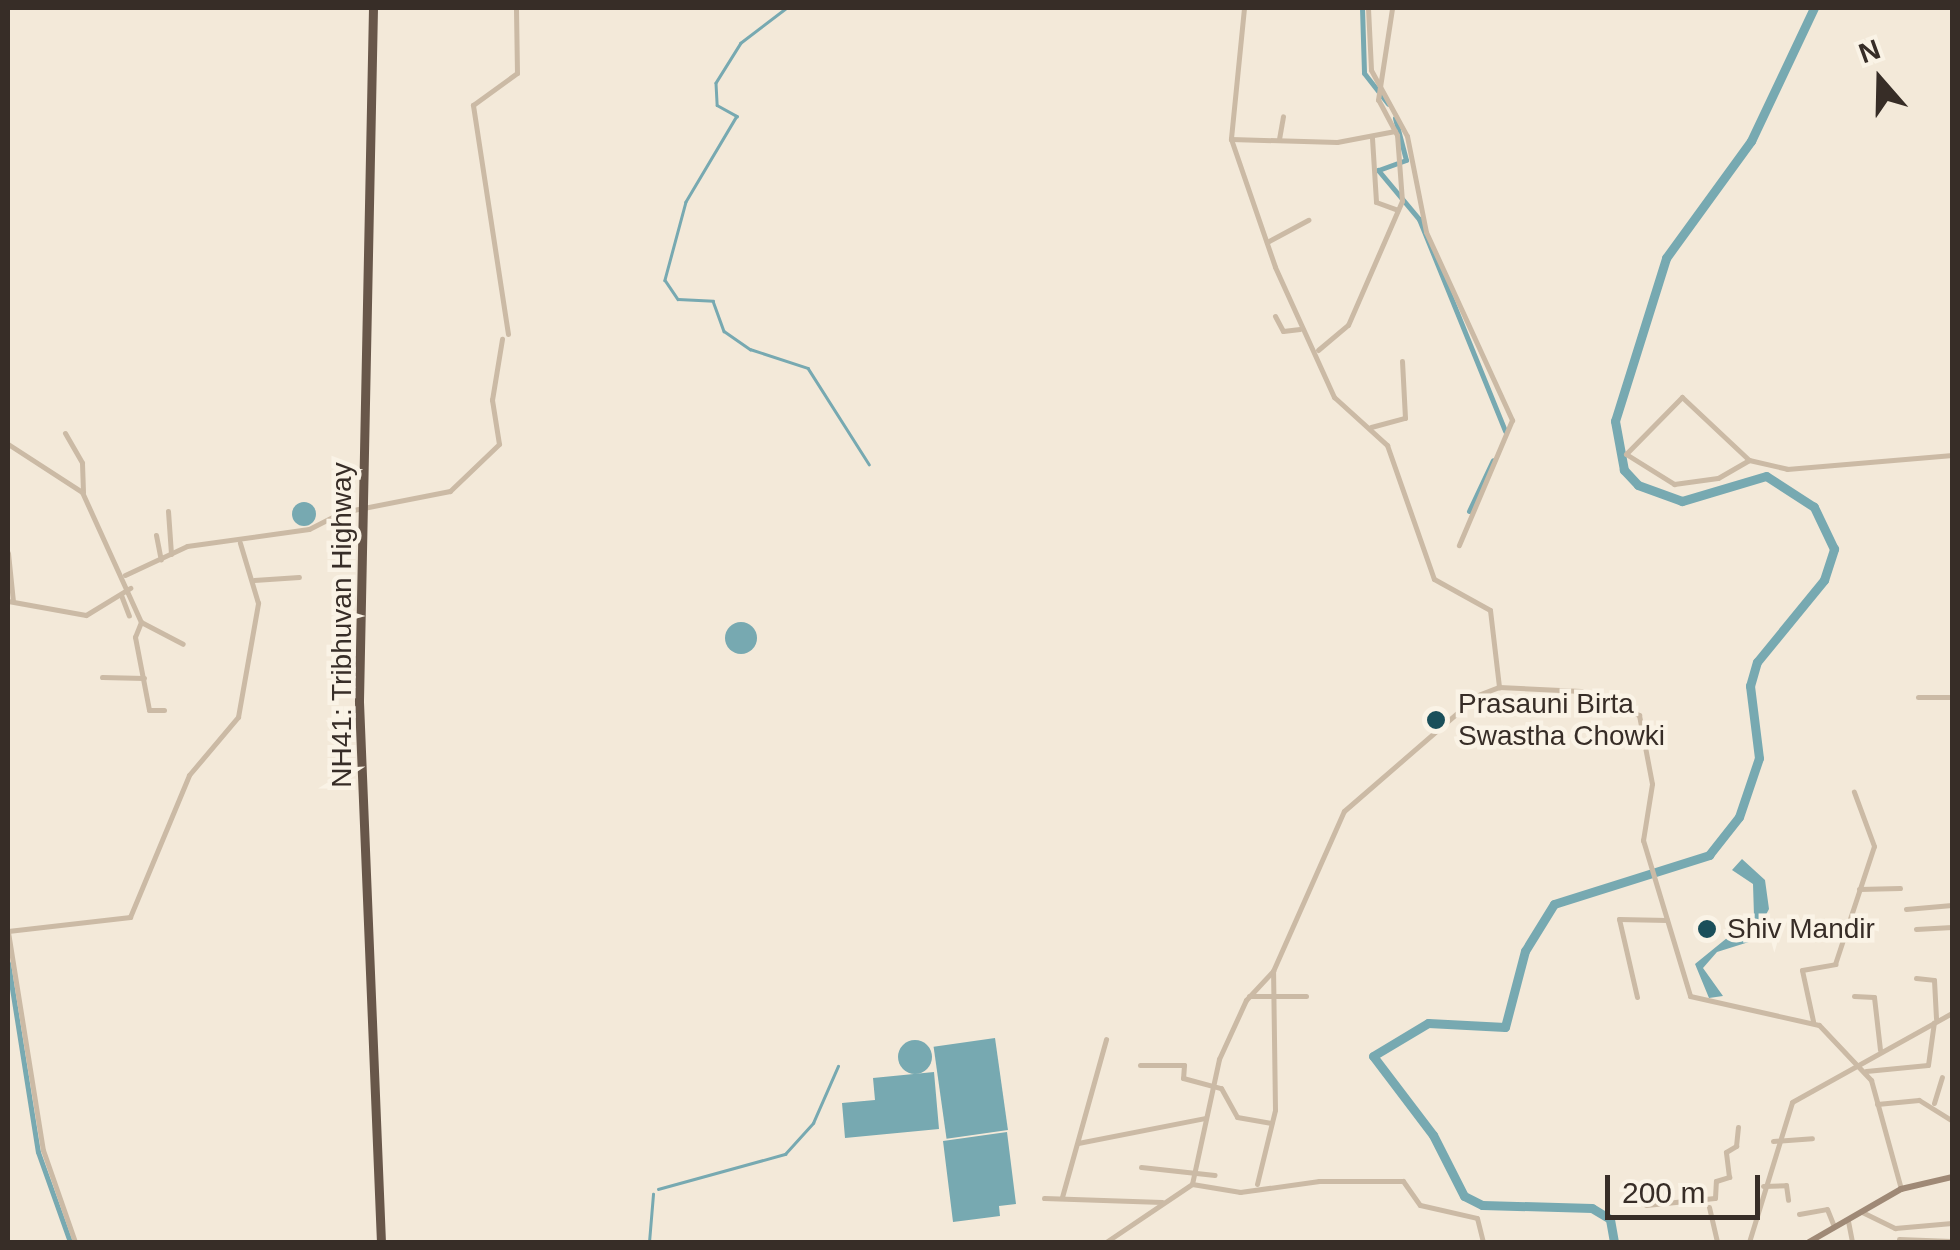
<!DOCTYPE html>
<style>
body{margin:0}
#map{position:relative;width:1960px;height:1250px;overflow:hidden;background:#f3e9d9;font-family:Arial,sans-serif}
div>[style]{position:absolute}
.water>*{inset:0;background:#77a9b1;transform-origin:0 0}
.round{border-radius:50%}
.stream>*{height:2.5px;margin:-1.25px;padding:0 1.25px;transform-origin:1.25px;border-radius:1.25px;background:#77a9b1}
.canal>*{height:5px;margin:-2.5px;padding:0 2.5px;transform-origin:2.5px;border-radius:2.5px;background:#77a9b1}
.river>*{height:9px;margin:-4.5px;padding:0 4.5px;transform-origin:4.5px;border-radius:4.5px;background:#77a9b1}
.minor>*{height:5px;margin:-2.5px;padding:0 2.5px;transform-origin:2.5px;border-radius:2.5px;background:#cbbaa5}
.secondary>*{height:6px;margin:-3px;padding:0 3px;transform-origin:3px;border-radius:3px;background:#9f8976}
.trunk>*{height:9px;margin:-4.5px;padding:0 4.5px;transform-origin:4.5px;border-radius:4.5px;background:#68574a}
.dots>*{width:28px;height:28px;translate:-50% -50%;box-sizing:border-box;border:5px solid #faf3e6;border-radius:50%}
span{translate:-50% -50%;white-space:nowrap;text-align:center;line-height:1.15;-webkit-text-stroke:9px #faf3e6;paint-order:stroke}
.street-label{font-size:28px;color:#372d27}
.poi-label{font-size:28px;color:#372d27}
.left{translate:0 -50%;text-align:left}
.frame{position:absolute;inset:0;border:10px solid #372d27;pointer-events:none}
.north{position:absolute;left:1830px;top:30px;width:100px;height:100px;-webkit-text-stroke:8px #faf3e6;paint-order:stroke;rotate:340deg;font-size:28px;font-weight:700;line-height:40px;text-align:center;color:#372d27}
.north::after{content:'';display:block;margin:auto;width:35px;height:45px;background:#372d27;clip-path:polygon(50% 0,100% 100%,50% 72%,0 100%)}
.scale{position:absolute;left:1605px;top:1175px;width:155px;height:45px;box-sizing:border-box;border:5px solid #372d27;border-top:0;padding-left:12px;font-size:30px;line-height:35px;white-space:nowrap;color:#372d27;-webkit-text-stroke:8px #faf3e6;paint-order:stroke}
</style>
<div id="map">
<div class="water">
<div class="round" style="left:292px;top:502px;width:24px;height:24px"></div>
<div class="round" style="left:725px;top:622px;width:32px;height:32px"></div>
<div style="clip-path:polygon(1742px 859px,1765px 880px,1769px 909px,1752px 941px,1717px 952px,1703px 968px,1723px 996px,1709px 998px,1695px 964px,1754px 916px,1753px 884px,1732px 870px)"></div>
<div style="left:995px;top:1038px;width:93px;height:62px;rotate:82deg"></div>
<div class="round" style="left:898px;top:1040px;width:34px;height:34px"></div>
<div style="clip-path:polygon(934px 1072px,939px 1129px,845px 1138px,842px 1103px,875px 1100px,873px 1078px)"></div>
<div style="clip-path:polygon(1007px 1132px,1016px 1204px,999px 1206px,1000px 1216px,953px 1222px,943px 1141px)"></div>
</div>
<div class="stream">
<div style="left:787px;top:8px;width:58px;rotate:142.7deg"></div>
<div style="left:741px;top:43px;width:47px;rotate:122deg"></div>
<div style="left:716px;top:83px;width:22px;rotate:87deg"></div>
<div style="left:717px;top:105px;width:23px;rotate:29deg"></div>
<div style="left:737px;top:116px;width:100px;rotate:120.7deg"></div>
<div style="left:686px;top:202px;width:81px;rotate:105.1deg"></div>
<div style="left:665px;top:280px;width:23px;rotate:56deg"></div>
<div style="left:678px;top:299px;width:35px;rotate:3deg"></div>
<div style="left:713px;top:301px;width:32px;rotate:70deg"></div>
<div style="left:724px;top:331px;width:32px;rotate:35deg"></div>
<div style="left:750px;top:349px;width:61px;rotate:18.1deg"></div>
<div style="left:808px;top:368px;width:114px;rotate:57.6deg"></div>
<div style="left:658px;top:1189px;width:132px;rotate:-15.4deg"></div>
<div style="left:785px;top:1154px;width:42px;rotate:-47.9deg"></div>
<div style="left:813px;top:1123px;width:62px;rotate:-66.3deg"></div>
<div style="left:649px;top:1242px;width:48px;rotate:-85.2deg"></div>
</div>
<div class="canal">
<div style="left:1362px;top:8px;width:65px;rotate:88.2deg"></div>
<div style="left:1364px;top:73px;width:39px;rotate:52deg"></div>
<div style="left:1395px;top:118px;width:43px;rotate:75.3deg"></div>
<div style="left:1406px;top:160px;width:30px;rotate:160deg"></div>
<div style="left:1378px;top:170px;width:64px;rotate:50.1deg"></div>
<div style="left:1419px;top:219px;width:229px;rotate:67.9deg"></div>
<div style="left:1469px;top:511px;width:56px;rotate:-64.8deg"></div>
<div style="left:8px;top:963px;width:191px;rotate:81deg"></div>
<div style="left:38px;top:1152px;width:96px;rotate:70.4deg"></div>
</div>
<div class="river">
<div style="left:1614px;top:1242px;width:23px;rotate:-100deg"></div>
<div style="left:1610px;top:1219px;width:21px;rotate:-149deg"></div>
<div style="left:1592px;top:1208px;width:110px;rotate:-178.4deg"></div>
<div style="left:1482px;top:1205px;width:20px;rotate:-153deg"></div>
<div style="left:1464px;top:1196px;width:68px;rotate:-116.9deg"></div>
<div style="left:1433px;top:1135px;width:99px;rotate:-127.2deg"></div>
<div style="left:1373px;top:1056px;width:64px;rotate:-31deg"></div>
<div style="left:1428px;top:1023px;width:77px;rotate:3deg"></div>
<div style="left:1505px;top:1027px;width:79px;rotate:-75.3deg"></div>
<div style="left:1525px;top:951px;width:55px;rotate:-58.3deg"></div>
<div style="left:1554px;top:904px;width:163px;rotate:-17.5deg"></div>
<div style="left:1709px;top:855px;width:48px;rotate:-51.7deg"></div>
<div style="left:1739px;top:817px;width:62px;rotate:-71.3deg"></div>
<div style="left:1759px;top:758px;width:73px;rotate:-97.1deg"></div>
<div style="left:1750px;top:686px;width:25px;rotate:-74deg"></div>
<div style="left:1757px;top:662px;width:106px;rotate:-50.7deg"></div>
<div style="left:1824px;top:580px;width:33px;rotate:-72deg"></div>
<div style="left:1834px;top:549px;width:47px;rotate:-115.5deg"></div>
<div style="left:1814px;top:507px;width:57px;rotate:-147.1deg"></div>
<div style="left:1766px;top:476px;width:88px;rotate:163.4deg"></div>
<div style="left:1682px;top:501px;width:47px;rotate:-160deg"></div>
<div style="left:1638px;top:485px;width:21px;rotate:-133deg"></div>
<div style="left:1624px;top:470px;width:50px;rotate:-100.4deg"></div>
<div style="left:1615px;top:421px;width:171px;rotate:-72.6deg"></div>
<div style="left:1666px;top:258px;width:145px;rotate:-54deg"></div>
<div style="left:1751px;top:141px;width:147px;rotate:-64.7deg"></div>
</div>
<div class="minor">
<div style="left:1244px;top:8px;width:132px;rotate:95.7deg"></div>
<div style="left:1231px;top:139px;width:135px;rotate:71deg"></div>
<div style="left:1275px;top:267px;width:143px;rotate:65.6deg"></div>
<div style="left:1334px;top:397px;width:72px;rotate:42.2deg"></div>
<div style="left:1387px;top:445px;width:142px;rotate:70.7deg"></div>
<div style="left:1434px;top:579px;width:64px;rotate:29deg"></div>
<div style="left:1490px;top:610px;width:78px;rotate:83.3deg"></div>
<div style="left:1368px;top:8px;width:62px;rotate:87.2deg"></div>
<div style="left:1371px;top:70px;width:75px;rotate:61.4deg"></div>
<div style="left:1407px;top:136px;width:98px;rotate:78.8deg"></div>
<div style="left:1426px;top:232px;width:207px;rotate:65.4deg"></div>
<div style="left:1512px;top:420px;width:136px;rotate:113deg"></div>
<div style="left:1372px;top:138px;width:64px;rotate:86.4deg"></div>
<div style="left:1376px;top:202px;width:23px;rotate:20deg"></div>
<div style="left:1231px;top:139px;width:106px;rotate:1.6deg"></div>
<div style="left:1337px;top:142px;width:59px;rotate:-10.7deg"></div>
<div style="left:1279px;top:139px;width:23px;rotate:-80deg"></div>
<div style="left:1267px;top:242px;width:47px;rotate:-28.2deg"></div>
<div style="left:1275px;top:316px;width:17px;rotate:62deg"></div>
<div style="left:1283px;top:331px;width:17px;rotate:-7deg"></div>
<div style="left:508px;top:334px;width:232px;rotate:-98.7deg"></div>
<div style="left:473px;top:105px;width:54px;rotate:-36deg"></div>
<div style="left:517px;top:73px;width:65px;rotate:-90.9deg"></div>
<div style="left:1318px;top:350px;width:39px;rotate:-40deg"></div>
<div style="left:1348px;top:325px;width:135px;rotate:-66.5deg"></div>
<div style="left:1402px;top:201px;width:66px;rotate:-94.3deg"></div>
<div style="left:1397px;top:135px;width:40px;rotate:-118deg"></div>
<div style="left:1378px;top:100px;width:93px;rotate:-81.3deg"></div>
<div style="left:1371px;top:427px;width:35px;rotate:-15deg"></div>
<div style="left:1405px;top:418px;width:57px;rotate:-93deg"></div>
<div style="left:65px;top:433px;width:34px;rotate:60deg"></div>
<div style="left:82px;top:463px;width:29px;rotate:88deg"></div>
<div style="left:8px;top:444px;width:88px;rotate:33deg"></div>
<div style="left:82px;top:492px;width:143px;rotate:65.6deg"></div>
<div style="left:141px;top:622px;width:47px;rotate:27.6deg"></div>
<div style="left:1749px;top:460px;width:92px;rotate:-136.8deg"></div>
<div style="left:1682px;top:397px;width:80px;rotate:134.5deg"></div>
<div style="left:1626px;top:454px;width:57px;rotate:32deg"></div>
<div style="left:1674px;top:484px;width:44px;rotate:-7.8deg"></div>
<div style="left:1718px;top:478px;width:36px;rotate:-30deg"></div>
<div style="left:1749px;top:460px;width:39px;rotate:13deg"></div>
<div style="left:1787px;top:469px;width:166px;rotate:-4.8deg"></div>
<div style="left:168px;top:511px;width:43px;rotate:86deg"></div>
<div style="left:156px;top:535px;width:25px;rotate:79deg"></div>
<div style="left:8px;top:553px;width:48px;rotate:84.1deg"></div>
<div style="left:125px;top:575px;width:68px;rotate:-25.1deg"></div>
<div style="left:187px;top:546px;width:123px;rotate:-7.9deg"></div>
<div style="left:309px;top:529px;width:38px;rotate:-27deg"></div>
<div style="left:343px;top:512px;width:109px;rotate:-11.1deg"></div>
<div style="left:450px;top:491px;width:68px;rotate:-43.8deg"></div>
<div style="left:499px;top:444px;width:45px;rotate:-99deg"></div>
<div style="left:492px;top:400px;width:62px;rotate:-80.7deg"></div>
<div style="left:254px;top:580px;width:45px;rotate:-3.8deg"></div>
<div style="left:121px;top:595px;width:22px;rotate:69deg"></div>
<div style="left:8px;top:601px;width:79px;rotate:10.2deg"></div>
<div style="left:86px;top:615px;width:52px;rotate:-31.5deg"></div>
<div style="left:141px;top:622px;width:16px;rotate:112deg"></div>
<div style="left:135px;top:637px;width:74px;rotate:79.1deg"></div>
<div style="left:149px;top:710px;width:15px"></div>
<div style="left:102px;top:677px;width:42px;rotate:1.4deg"></div>
<div style="left:1918px;top:697px;width:34px"></div>
<div style="left:1859px;top:889px;width:41px;rotate:-1.4deg"></div>
<div style="left:1906px;top:909px;width:46px;rotate:-5deg"></div>
<div style="left:1916px;top:929px;width:36px;rotate:-3deg"></div>
<div style="left:8px;top:931px;width:123px;rotate:-6.5deg"></div>
<div style="left:130px;top:917px;width:154px;rotate:-67.4deg"></div>
<div style="left:189px;top:775px;width:76px;rotate:-49.8deg"></div>
<div style="left:238px;top:717px;width:116px;rotate:-80deg"></div>
<div style="left:258px;top:603px;width:63px;rotate:-106.7deg"></div>
<div style="left:8px;top:932px;width:221px;rotate:80.9deg"></div>
<div style="left:43px;top:1150px;width:97px;rotate:70.8deg"></div>
<div style="left:1916px;top:978px;width:18px;rotate:6deg"></div>
<div style="left:1934px;top:980px;width:39px;rotate:87deg"></div>
<div style="left:1249px;top:996px;width:57px"></div>
<div style="left:1854px;top:996px;width:20px;rotate:3deg"></div>
<div style="left:1874px;top:997px;width:53px;rotate:83.5deg"></div>
<div style="left:1637px;top:997px;width:80px;rotate:-103deg"></div>
<div style="left:1619px;top:919px;width:48px;rotate:1.2deg"></div>
<div style="left:1813px;top:1021px;width:52px;rotate:-102.2deg"></div>
<div style="left:1802px;top:970px;width:34px;rotate:-10deg"></div>
<div style="left:1835px;top:964px;width:124px;rotate:-71.7deg"></div>
<div style="left:1874px;top:846px;width:58px;rotate:-110.3deg"></div>
<div style="left:1140px;top:1065px;width:44px"></div>
<div style="left:1184px;top:1065px;width:13px;rotate:94deg"></div>
<div style="left:1183px;top:1078px;width:39px;rotate:15deg"></div>
<div style="left:1221px;top:1088px;width:33px;rotate:61deg"></div>
<div style="left:1237px;top:1117px;width:35px;rotate:10deg"></div>
<div style="left:1866px;top:1071px;width:62px;rotate:-5.5deg"></div>
<div style="left:1928px;top:1065px;width:43px;rotate:-82.1deg"></div>
<div style="left:1934px;top:1103px;width:27px;rotate:-73deg"></div>
<div style="left:1877px;top:1104px;width:42px;rotate:-5.4deg"></div>
<div style="left:1919px;top:1100px;width:39px;rotate:32deg"></div>
<div style="left:1773px;top:1141px;width:39px;rotate:-4deg"></div>
<div style="left:1078px;top:1143px;width:129px;rotate:-11.1deg"></div>
<div style="left:1141px;top:1167px;width:74px;rotate:6.2deg"></div>
<div style="left:1192px;top:1184px;width:128px;rotate:-77.8deg"></div>
<div style="left:1219px;top:1059px;width:65px;rotate:-65.4deg"></div>
<div style="left:1246px;top:1000px;width:40px;rotate:-47deg"></div>
<div style="left:1273px;top:971px;width:175px;rotate:-66.1deg"></div>
<div style="left:1344px;top:811px;width:177px;rotate:-40.9deg"></div>
<div style="left:1478px;top:695px;width:22px;rotate:-21deg"></div>
<div style="left:1499px;top:687px;width:82px;rotate:2.8deg"></div>
<div style="left:1581px;top:691px;width:63px;rotate:22.5deg"></div>
<div style="left:1639px;top:715px;width:70px;rotate:79.3deg"></div>
<div style="left:1652px;top:784px;width:57px;rotate:99.1deg"></div>
<div style="left:1643px;top:840px;width:163px;rotate:73.2deg"></div>
<div style="left:1690px;top:996px;width:132px;rotate:12.7deg"></div>
<div style="left:1819px;top:1025px;width:76px;rotate:46.6deg"></div>
<div style="left:1871px;top:1080px;width:113px;rotate:74.6deg"></div>
<div style="left:1257px;top:1184px;width:76px;rotate:-76.3deg"></div>
<div style="left:1275px;top:1110px;width:139px;rotate:-90.8deg"></div>
<div style="left:1763px;top:1186px;width:23px;rotate:-2deg"></div>
<div style="left:1786px;top:1185px;width:15px;rotate:82deg"></div>
<div style="left:1062px;top:1197px;width:164px;rotate:-74.4deg"></div>
<div style="left:1044px;top:1198px;width:118px;rotate:1.9deg"></div>
<div style="left:1646px;top:1205px;width:69px;rotate:-5.8deg"></div>
<div style="left:1715px;top:1198px;width:17px;rotate:-87deg"></div>
<div style="left:1716px;top:1181px;width:14px;rotate:-17deg"></div>
<div style="left:1729px;top:1177px;width:25px;rotate:-97deg"></div>
<div style="left:1726px;top:1152px;width:12px;rotate:-31deg"></div>
<div style="left:1736px;top:1146px;width:19px;rotate:-84deg"></div>
<div style="left:1709px;top:1207px;width:36px;rotate:77deg"></div>
<div style="left:1862px;top:1212px;width:37px;rotate:26deg"></div>
<div style="left:1895px;top:1228px;width:57px;rotate:-5deg"></div>
<div style="left:1799px;top:1214px;width:28px;rotate:-10deg"></div>
<div style="left:1827px;top:1209px;width:18px;rotate:68deg"></div>
<div style="left:1848px;top:1221px;width:21px;rotate:79deg"></div>
<div style="left:1899px;top:1239px;width:53px;rotate:2.2deg"></div>
<div style="left:1106px;top:1242px;width:104px;rotate:-34deg"></div>
<div style="left:1192px;top:1184px;width:49px;rotate:9.5deg"></div>
<div style="left:1240px;top:1192px;width:80px;rotate:-7.9deg"></div>
<div style="left:1319px;top:1181px;width:84px"></div>
<div style="left:1403px;top:1181px;width:29px;rotate:55deg"></div>
<div style="left:1420px;top:1205px;width:58px;rotate:12.8deg"></div>
<div style="left:1477px;top:1218px;width:25px;rotate:76deg"></div>
<div style="left:1749px;top:1242px;width:146px;rotate:-72.9deg"></div>
<div style="left:1792px;top:1102px;width:183px;rotate:-29.1deg"></div>
</div>
<div class="secondary">
<div style="left:1809px;top:1242px;width:106px;rotate:-29.9deg"></div>
<div style="left:1901px;top:1189px;width:52px;rotate:-13.2deg"></div>
</div>
<div class="trunk">
<div style="left:373px;top:8px;width:694px;rotate:91.16deg"></div>
<div style="left:359px;top:702px;width:540px;rotate:87.67deg"></div>
</div>
<div class="dots">
<div style="left:1436px;top:720px;background:#1a4f5a"></div>
<div style="left:1707px;top:929px;background:#1a4f5a"></div>
</div>
<div class="street-label">
<span style="left:342px;top:625px;rotate:-90deg">NH41: Tribhuvan Highway</span>
</div>
<div class="poi-label">
<span class="left" style="left:1458px;top:720px">Prasauni Birta<br>Swastha Chowki</span>
<span class="left" style="left:1727px;top:929px">Shiv Mandir</span>
</div>
<div class="frame"></div>
<div class="north">N</div>
<div class="scale">200 m</div>
</div>
